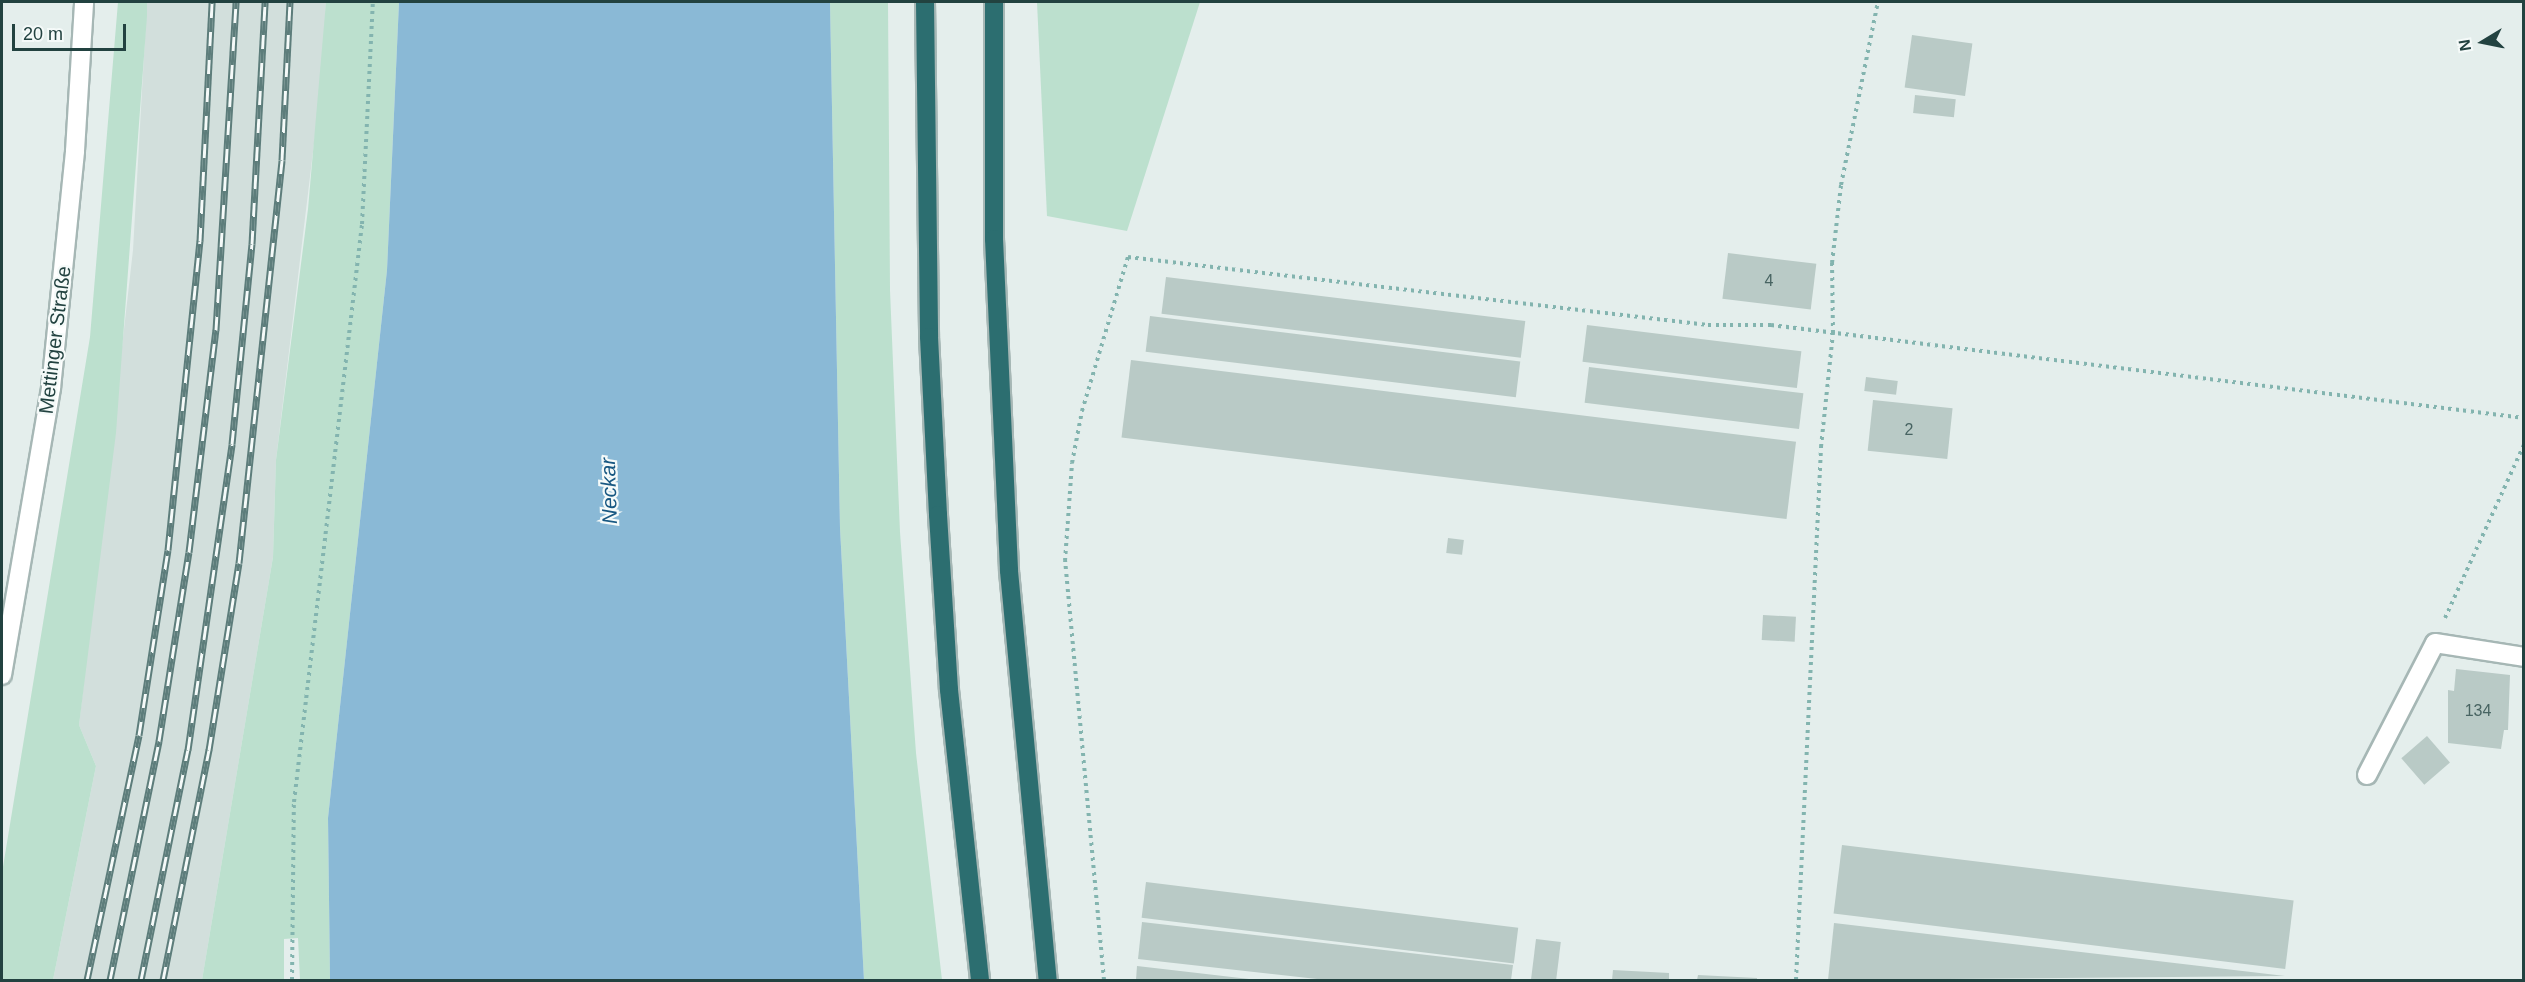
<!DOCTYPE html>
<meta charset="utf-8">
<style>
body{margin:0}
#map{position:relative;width:2525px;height:982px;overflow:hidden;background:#e4eeec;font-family:Arial,sans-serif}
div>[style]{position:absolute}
.built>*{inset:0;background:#d2dfdc}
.green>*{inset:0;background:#bce0ce}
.water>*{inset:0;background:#8ab9d6}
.building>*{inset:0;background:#b9cac6;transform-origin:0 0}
.path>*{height:4px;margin-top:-2px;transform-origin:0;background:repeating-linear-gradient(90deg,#83b4af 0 3px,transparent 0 7.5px)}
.roads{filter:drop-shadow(2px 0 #a6b7b5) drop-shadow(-2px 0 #a6b7b5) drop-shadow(0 2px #a6b7b5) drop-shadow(0 -2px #a6b7b5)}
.lane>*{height:18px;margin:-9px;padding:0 9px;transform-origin:9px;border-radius:9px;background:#fff}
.secondary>*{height:18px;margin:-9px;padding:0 9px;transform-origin:9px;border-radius:9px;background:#fff}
.highway>*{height:18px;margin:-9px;padding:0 9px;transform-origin:9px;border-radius:9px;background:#2c6e70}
.rail>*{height:7px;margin-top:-3.5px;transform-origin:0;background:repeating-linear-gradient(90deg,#f5faf9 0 14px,#5d7d7b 0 28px);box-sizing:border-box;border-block:2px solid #5d7d7b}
span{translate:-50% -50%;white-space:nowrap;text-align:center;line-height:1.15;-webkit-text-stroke:4.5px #f5faf9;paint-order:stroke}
.number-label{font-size:16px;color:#486462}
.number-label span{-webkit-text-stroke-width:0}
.street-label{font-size:20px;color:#224240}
.water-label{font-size:21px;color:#185882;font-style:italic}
.frame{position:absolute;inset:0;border:3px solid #224240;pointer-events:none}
.north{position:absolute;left:2453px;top:12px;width:60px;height:60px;-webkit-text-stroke:4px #f5faf9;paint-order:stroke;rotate:260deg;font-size:16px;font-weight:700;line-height:24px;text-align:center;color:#224240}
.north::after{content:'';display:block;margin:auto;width:21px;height:27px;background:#224240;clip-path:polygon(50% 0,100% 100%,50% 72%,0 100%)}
.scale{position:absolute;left:12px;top:24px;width:114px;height:27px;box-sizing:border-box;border:3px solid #224240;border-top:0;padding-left:8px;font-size:18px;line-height:21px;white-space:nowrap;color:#224240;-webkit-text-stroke:4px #f5faf9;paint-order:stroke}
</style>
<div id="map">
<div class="built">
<div style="clip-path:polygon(147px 2px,326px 2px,324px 60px,276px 460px,273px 557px,202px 980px,53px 980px,96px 766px,79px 725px,133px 250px)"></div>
</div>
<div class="green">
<div style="clip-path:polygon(118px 2px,147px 2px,147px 16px,116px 433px,79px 725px,96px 766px,53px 980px,2px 980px,2px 873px,90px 337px)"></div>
<div style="clip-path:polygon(326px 2px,399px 2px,387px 270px,328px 818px,330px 980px,300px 980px,298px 938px,284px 939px,284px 980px,202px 980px,273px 557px,276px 460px,308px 209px)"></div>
<div style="clip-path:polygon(830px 2px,888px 2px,890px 290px,900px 532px,916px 753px,942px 980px,864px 980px,840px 528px)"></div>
<div style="clip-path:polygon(1037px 2px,1200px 2px,1127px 231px,1047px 216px)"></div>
</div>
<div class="water">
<div style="clip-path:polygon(399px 2px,830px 2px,840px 528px,864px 980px,330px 980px,328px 818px,387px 270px)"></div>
</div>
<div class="building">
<div style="left:1912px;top:35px;width:61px;height:53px;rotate:8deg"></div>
<div style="left:1915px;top:95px;width:41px;height:18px;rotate:6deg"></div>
<div style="left:1728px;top:253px;width:89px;height:46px;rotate:7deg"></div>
<div style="left:1166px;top:277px;width:362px;height:37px;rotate:7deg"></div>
<div style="left:1150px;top:316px;width:373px;height:36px;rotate:7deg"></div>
<div style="left:1587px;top:325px;width:216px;height:37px;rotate:7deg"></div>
<div style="left:1131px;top:360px;width:670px;height:78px;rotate:7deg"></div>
<div style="left:1589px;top:367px;width:216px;height:36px;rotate:7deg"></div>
<div style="left:1866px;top:377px;width:32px;height:14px;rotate:7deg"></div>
<div style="left:1873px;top:400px;width:80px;height:51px;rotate:6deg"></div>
<div style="left:1448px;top:538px;width:16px;height:15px;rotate:7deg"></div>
<div style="left:1763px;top:615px;width:33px;height:25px;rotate:3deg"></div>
<div style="clip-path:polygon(2456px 669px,2510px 675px,2508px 730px,2504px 730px,2501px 749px,2448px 743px,2448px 690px,2454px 691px)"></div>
<div style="left:2427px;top:736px;width:35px;height:34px;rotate:49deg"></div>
<div style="left:1842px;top:845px;width:455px;height:69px;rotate:7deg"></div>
<div style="left:1146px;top:882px;width:375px;height:36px;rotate:7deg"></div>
<div style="clip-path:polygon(1142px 922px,1513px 965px,1511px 980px,1326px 980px,1138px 959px)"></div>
<div style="clip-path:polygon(1834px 923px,2285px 976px,1833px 980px,1828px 980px)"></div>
<div style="left:1536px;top:939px;width:25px;height:41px;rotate:7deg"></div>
<div style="clip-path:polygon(1137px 966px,1249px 979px,1249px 980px,1136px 980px)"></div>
<div style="clip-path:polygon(1613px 970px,1669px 973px,1669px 980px,1612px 980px)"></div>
<div style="clip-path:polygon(1698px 975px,1757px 978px,1757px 980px,1697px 980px)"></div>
</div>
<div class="path">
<div style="left:2445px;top:618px;width:190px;rotate:-65.5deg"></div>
<div style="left:292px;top:980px;width:178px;rotate:-89.4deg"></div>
<div style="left:294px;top:802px;width:582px;rotate:-83.29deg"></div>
<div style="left:362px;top:224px;width:222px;rotate:-87.2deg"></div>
<div style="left:1104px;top:980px;width:421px;rotate:-95.3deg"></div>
<div style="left:1065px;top:561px;width:98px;rotate:-85.9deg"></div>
<div style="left:1072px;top:463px;width:53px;rotate:-79.1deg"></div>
<div style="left:1082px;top:411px;width:161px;rotate:-73.4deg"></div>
<div style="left:1128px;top:257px;width:584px;rotate:6.69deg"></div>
<div style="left:1708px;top:325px;width:63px"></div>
<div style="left:1771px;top:325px;width:759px;rotate:7.04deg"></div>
<div style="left:1796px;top:980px;width:534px;rotate:-87.31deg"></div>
<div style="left:1821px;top:447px;width:115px;rotate:-84deg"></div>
<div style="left:1833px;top:333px;width:70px;rotate:-90.8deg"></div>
<div style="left:1832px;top:263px;width:79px;rotate:-83.4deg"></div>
<div style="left:1841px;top:185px;width:187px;rotate:-78.6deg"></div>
</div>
<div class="roads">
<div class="lane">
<div style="left:2367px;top:775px;width:148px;rotate:-62.7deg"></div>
<div style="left:2435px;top:643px;width:90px;rotate:8.9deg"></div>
</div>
<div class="secondary">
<div style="left:2px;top:675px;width:291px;rotate:-80.3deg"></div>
<div style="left:51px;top:388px;width:238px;rotate:-84.2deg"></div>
<div style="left:75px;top:151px;width:149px;rotate:-86.5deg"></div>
</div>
<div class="highway">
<div style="left:925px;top:2px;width:335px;rotate:89.3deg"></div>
<div style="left:929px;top:337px;width:178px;rotate:87.1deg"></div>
<div style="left:938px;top:515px;width:175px;rotate:86.4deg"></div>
<div style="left:949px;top:690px;width:292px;rotate:83.9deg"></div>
<div style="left:994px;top:2px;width:237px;rotate:90deg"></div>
<div style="left:994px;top:239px;width:332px;rotate:87.4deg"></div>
<div style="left:1009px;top:571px;width:411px;rotate:84.6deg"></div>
</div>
</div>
<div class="rail">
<div style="left:87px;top:980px;width:250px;rotate:-78deg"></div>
<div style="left:139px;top:735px;width:187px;rotate:-81.1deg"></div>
<div style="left:168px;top:550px;width:311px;rotate:-84.1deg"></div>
<div style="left:200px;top:241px;width:239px;rotate:-87.1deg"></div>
<div style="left:110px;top:980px;width:244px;rotate:-78.4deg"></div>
<div style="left:159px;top:741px;width:191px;rotate:-81deg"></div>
<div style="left:189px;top:552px;width:224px;rotate:-83.1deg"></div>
<div style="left:216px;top:330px;width:329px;rotate:-86.5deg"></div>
<div style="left:141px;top:980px;width:235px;rotate:-78.5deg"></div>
<div style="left:188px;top:750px;width:309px;rotate:-81.8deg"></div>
<div style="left:232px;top:444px;width:201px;rotate:-84.3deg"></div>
<div style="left:252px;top:244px;width:242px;rotate:-86.9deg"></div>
<div style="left:163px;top:980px;width:235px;rotate:-78.7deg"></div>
<div style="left:209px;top:750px;width:189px;rotate:-80.9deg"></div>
<div style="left:239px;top:563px;width:405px;rotate:-83.9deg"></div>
<div style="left:282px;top:160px;width:158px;rotate:-87.1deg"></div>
</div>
<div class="number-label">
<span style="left:1769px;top:281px">4</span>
<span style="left:1909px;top:430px">2</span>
<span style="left:2478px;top:711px">134</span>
</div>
<div class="street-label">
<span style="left:55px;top:340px;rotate:-83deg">Mettinger Straße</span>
</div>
<div class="water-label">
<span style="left:609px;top:491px;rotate:-92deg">Neckar</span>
</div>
<div class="frame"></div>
<div class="north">N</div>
<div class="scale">20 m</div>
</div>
